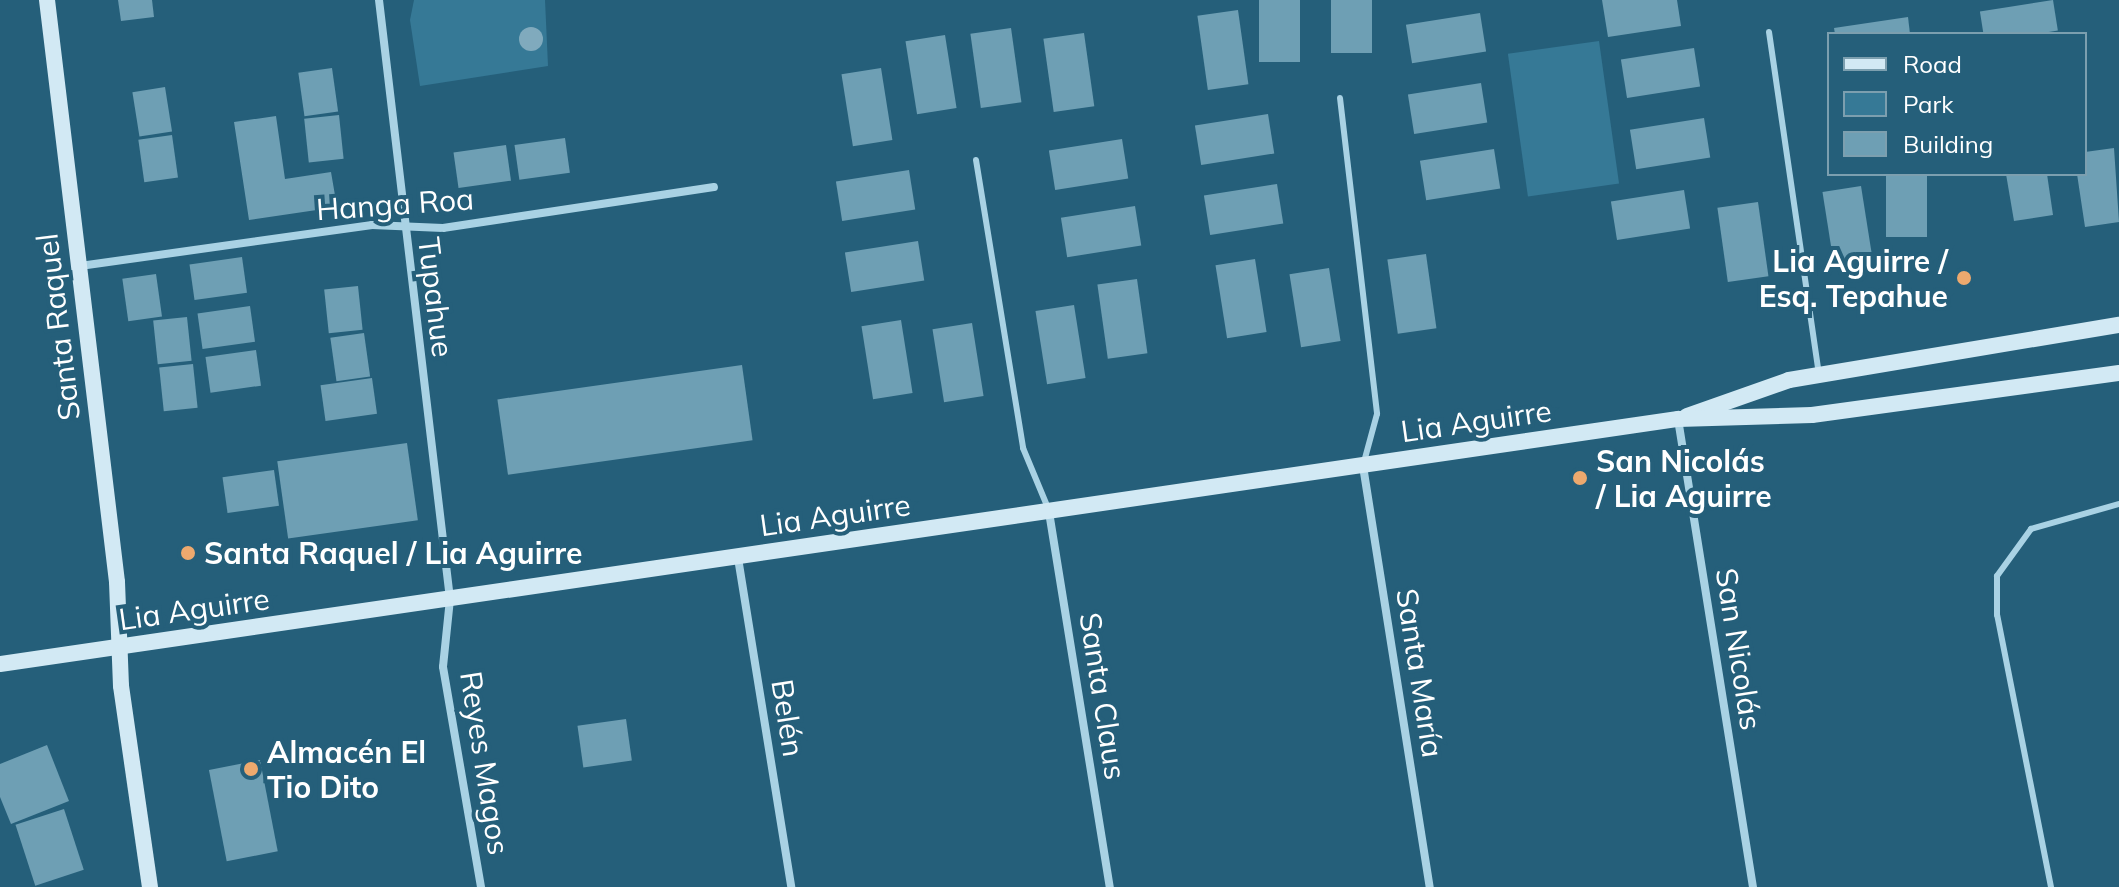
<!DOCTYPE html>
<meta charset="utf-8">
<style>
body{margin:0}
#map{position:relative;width:2119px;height:887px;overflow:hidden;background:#255f7a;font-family:Mulish,sans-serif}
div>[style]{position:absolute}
.green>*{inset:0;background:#367996;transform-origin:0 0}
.building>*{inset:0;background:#6e9fb4;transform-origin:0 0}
.lane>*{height:6px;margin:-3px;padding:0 3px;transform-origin:3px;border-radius:3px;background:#a9d2e4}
.street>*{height:8px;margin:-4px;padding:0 4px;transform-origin:4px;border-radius:4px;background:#a9d2e4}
.secondary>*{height:16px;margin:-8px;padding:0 8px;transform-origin:8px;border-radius:8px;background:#d2e9f4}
.trees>*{width:24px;height:24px;margin:-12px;border-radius:50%;background:#80aabd}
.dots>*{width:22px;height:22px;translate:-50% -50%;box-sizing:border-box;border:4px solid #255f7a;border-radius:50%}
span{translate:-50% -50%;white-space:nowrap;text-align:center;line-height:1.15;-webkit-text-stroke:8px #255f7a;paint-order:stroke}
.street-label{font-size:30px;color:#fff}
.poi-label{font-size:30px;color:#fff;font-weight:700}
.right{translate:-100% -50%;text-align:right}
.left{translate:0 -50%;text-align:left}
.legend{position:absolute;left:1827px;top:32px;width:260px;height:144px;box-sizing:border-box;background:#255f7a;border:2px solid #7c9faf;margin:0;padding:10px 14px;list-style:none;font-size:24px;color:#fff}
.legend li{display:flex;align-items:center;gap:16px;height:40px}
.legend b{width:40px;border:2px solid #7c9faf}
</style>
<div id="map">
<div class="green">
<div style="clip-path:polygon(414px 0,545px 0,548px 66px,420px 86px,410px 20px)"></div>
<div style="left:1599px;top:41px;width:144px;height:92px;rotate:82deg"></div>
</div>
<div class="building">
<div style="clip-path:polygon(118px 0,152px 0,154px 17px,121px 21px)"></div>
<div style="left:1259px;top:0;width:41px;height:62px"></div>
<div style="left:1331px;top:0;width:41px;height:53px"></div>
<div style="clip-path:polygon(1602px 0,1677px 0,1681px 26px,1608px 37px)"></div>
<div style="left:2053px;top:0;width:31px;height:74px;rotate:81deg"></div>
<div style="left:1238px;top:10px;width:75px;height:41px;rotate:82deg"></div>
<div style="left:1480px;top:13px;width:39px;height:75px;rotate:81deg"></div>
<div style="clip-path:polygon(1908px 17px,1910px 34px,1835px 34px,1834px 28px)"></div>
<div style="left:1011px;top:28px;width:75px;height:41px;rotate:82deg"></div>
<div style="left:1084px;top:33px;width:74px;height:41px;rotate:82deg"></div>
<div style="left:945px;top:35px;width:74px;height:40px;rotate:81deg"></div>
<div style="left:1694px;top:48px;width:39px;height:74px;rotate:81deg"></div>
<div style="left:332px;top:68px;width:44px;height:34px;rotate:82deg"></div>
<div style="left:881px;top:68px;width:73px;height:40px;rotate:81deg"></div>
<div style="left:1481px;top:83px;width:40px;height:74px;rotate:81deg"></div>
<div style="left:165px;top:87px;width:45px;height:33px;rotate:81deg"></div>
<div style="left:1268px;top:114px;width:40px;height:74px;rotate:81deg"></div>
<div style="left:339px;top:115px;width:44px;height:35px;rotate:84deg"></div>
<div style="clip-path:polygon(276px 116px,285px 179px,331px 172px,337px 207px,249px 220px,234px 122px)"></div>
<div style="left:1704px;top:118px;width:40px;height:75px;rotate:81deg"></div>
<div style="left:172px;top:135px;width:43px;height:34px;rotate:82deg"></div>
<div style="left:565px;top:138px;width:35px;height:51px;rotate:82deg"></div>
<div style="left:1122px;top:139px;width:40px;height:74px;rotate:81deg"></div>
<div style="left:506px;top:145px;width:36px;height:53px;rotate:82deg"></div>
<div style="clip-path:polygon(2114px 148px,2119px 222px,2085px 227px,2077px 174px,2085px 174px,2085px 152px)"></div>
<div style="left:1494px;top:149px;width:40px;height:75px;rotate:81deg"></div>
<div style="left:909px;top:170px;width:40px;height:74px;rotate:81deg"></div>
<div style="left:1886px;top:174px;width:41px;height:63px"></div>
<div style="clip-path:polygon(2006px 174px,2047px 174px,2053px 215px,2014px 221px)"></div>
<div style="left:1277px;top:184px;width:40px;height:74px;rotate:81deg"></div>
<div style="left:1861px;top:186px;width:74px;height:39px;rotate:81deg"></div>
<div style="left:1684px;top:190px;width:39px;height:74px;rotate:81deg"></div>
<div style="left:1758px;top:202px;width:75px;height:41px;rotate:82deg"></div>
<div style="left:1135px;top:206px;width:40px;height:75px;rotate:81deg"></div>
<div style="left:918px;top:241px;width:40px;height:74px;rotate:81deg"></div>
<div style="left:1426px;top:254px;width:75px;height:39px;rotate:82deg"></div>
<div style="left:242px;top:257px;width:36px;height:53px;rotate:82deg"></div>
<div style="left:1255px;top:259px;width:74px;height:40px;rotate:81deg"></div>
<div style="left:1329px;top:268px;width:74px;height:40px;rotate:81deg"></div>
<div style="left:156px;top:274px;width:43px;height:34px;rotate:82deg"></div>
<div style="left:1137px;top:279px;width:75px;height:40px;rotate:82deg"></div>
<div style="left:358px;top:286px;width:44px;height:34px;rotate:84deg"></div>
<div style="left:1074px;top:305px;width:74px;height:39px;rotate:81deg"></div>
<div style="left:250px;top:306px;width:36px;height:53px;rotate:82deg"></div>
<div style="left:187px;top:317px;width:44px;height:34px;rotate:84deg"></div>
<div style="left:901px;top:320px;width:74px;height:40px;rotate:81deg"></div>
<div style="left:972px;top:323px;width:74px;height:40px;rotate:81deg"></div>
<div style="left:364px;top:333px;width:44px;height:34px;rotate:82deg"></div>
<div style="left:256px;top:350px;width:36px;height:51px;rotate:82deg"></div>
<div style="left:193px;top:364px;width:44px;height:34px;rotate:84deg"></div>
<div style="left:742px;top:365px;width:76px;height:247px;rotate:82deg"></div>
<div style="left:372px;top:378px;width:36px;height:52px;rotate:82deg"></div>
<div style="left:407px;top:443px;width:78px;height:131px;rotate:82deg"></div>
<div style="left:274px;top:470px;width:36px;height:52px;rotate:82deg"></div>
<div style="left:626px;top:719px;width:42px;height:49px;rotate:82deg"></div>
<div style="clip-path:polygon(47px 745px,69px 801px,11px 824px,0 797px,0 764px)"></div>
<div style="left:260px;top:760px;width:93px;height:52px;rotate:79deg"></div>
<div style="left:64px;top:809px;width:64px;height:51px;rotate:72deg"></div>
</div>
<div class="lane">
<div style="left:1769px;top:32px;width:346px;rotate:81.7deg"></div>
<div style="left:1340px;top:98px;width:318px;rotate:83.3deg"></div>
<div style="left:1377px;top:414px;width:50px;rotate:105.2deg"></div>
<div style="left:976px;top:160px;width:292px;rotate:80.7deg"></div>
<div style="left:1023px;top:448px;width:65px;rotate:67.4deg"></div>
<div style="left:2051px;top:887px;width:277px;rotate:-101.2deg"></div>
<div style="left:1997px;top:615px;width:39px;rotate:-90deg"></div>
<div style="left:1997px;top:576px;width:58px;rotate:-54.1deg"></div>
<div style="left:2031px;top:529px;width:91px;rotate:-15.9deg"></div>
</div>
<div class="street">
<div style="left:379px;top:0;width:603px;rotate:83.24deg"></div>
<div style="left:450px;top:599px;width:68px;rotate:95.9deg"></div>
<div style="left:443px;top:667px;width:223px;rotate:80.2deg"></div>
<div style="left:80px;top:266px;width:295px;rotate:-8deg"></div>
<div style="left:372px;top:225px;width:71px;rotate:2.4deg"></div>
<div style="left:443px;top:228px;width:274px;rotate:-8.6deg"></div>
<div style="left:1678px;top:419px;width:474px;rotate:80.9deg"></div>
<div style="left:1363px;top:466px;width:426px;rotate:81deg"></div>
<div style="left:1049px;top:512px;width:380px;rotate:80.8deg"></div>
<div style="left:738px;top:558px;width:333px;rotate:80.8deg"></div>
</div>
<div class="secondary">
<div style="left:47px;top:0;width:586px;rotate:83.14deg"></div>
<div style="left:117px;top:582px;width:104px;rotate:87.8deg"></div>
<div style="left:121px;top:686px;width:203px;rotate:81.8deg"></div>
<div style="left:1687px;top:416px;width:108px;rotate:-19.4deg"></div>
<div style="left:1789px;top:380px;width:335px;rotate:-9.5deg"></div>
<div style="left:0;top:664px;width:1696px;rotate:-8.31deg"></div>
<div style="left:1678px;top:419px;width:134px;rotate:-1.7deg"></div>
<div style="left:1812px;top:415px;width:310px;rotate:-7.8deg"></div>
</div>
<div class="trees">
<div style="left:531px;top:39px"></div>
</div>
<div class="dots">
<div style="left:1964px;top:278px;background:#eda96e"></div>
<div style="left:1580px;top:478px;background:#eda96e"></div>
<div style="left:188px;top:553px;background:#eda96e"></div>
<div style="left:251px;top:769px;background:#eda96e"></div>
</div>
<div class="street-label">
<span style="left:395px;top:204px;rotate:-4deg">Hanga Roa</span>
<span style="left:436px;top:297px;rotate:83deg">Tupahue</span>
<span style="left:58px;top:327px;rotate:-97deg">Santa Raquel</span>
<span style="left:1476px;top:421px;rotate:-8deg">Lia Aguirre</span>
<span style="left:835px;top:515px;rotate:-8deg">Lia Aguirre</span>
<span style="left:194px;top:609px;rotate:-8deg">Lia Aguirre</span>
<span style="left:1739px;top:649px;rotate:81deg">San Nicolás</span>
<span style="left:1420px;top:673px;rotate:81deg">Santa María</span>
<span style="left:1103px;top:696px;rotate:81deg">Santa Claus</span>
<span style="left:788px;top:718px;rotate:81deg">Belén</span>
<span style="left:485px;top:763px;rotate:81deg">Reyes Magos</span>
</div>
<div class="poi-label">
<span class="right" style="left:1948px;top:278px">Lia Aguirre /<br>Esq. Tepahue</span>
<span class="left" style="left:1596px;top:478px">San Nicolás<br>/ Lia Aguirre</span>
<span class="left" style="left:204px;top:553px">Santa Raquel / Lia Aguirre</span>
<span class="left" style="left:267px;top:769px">Almacén El<br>Tio Dito</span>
</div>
<ul class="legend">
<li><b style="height:10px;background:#d2e9f4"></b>Road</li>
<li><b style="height:22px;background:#367996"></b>Park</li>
<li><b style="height:22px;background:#6e9fb4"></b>Building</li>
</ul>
</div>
